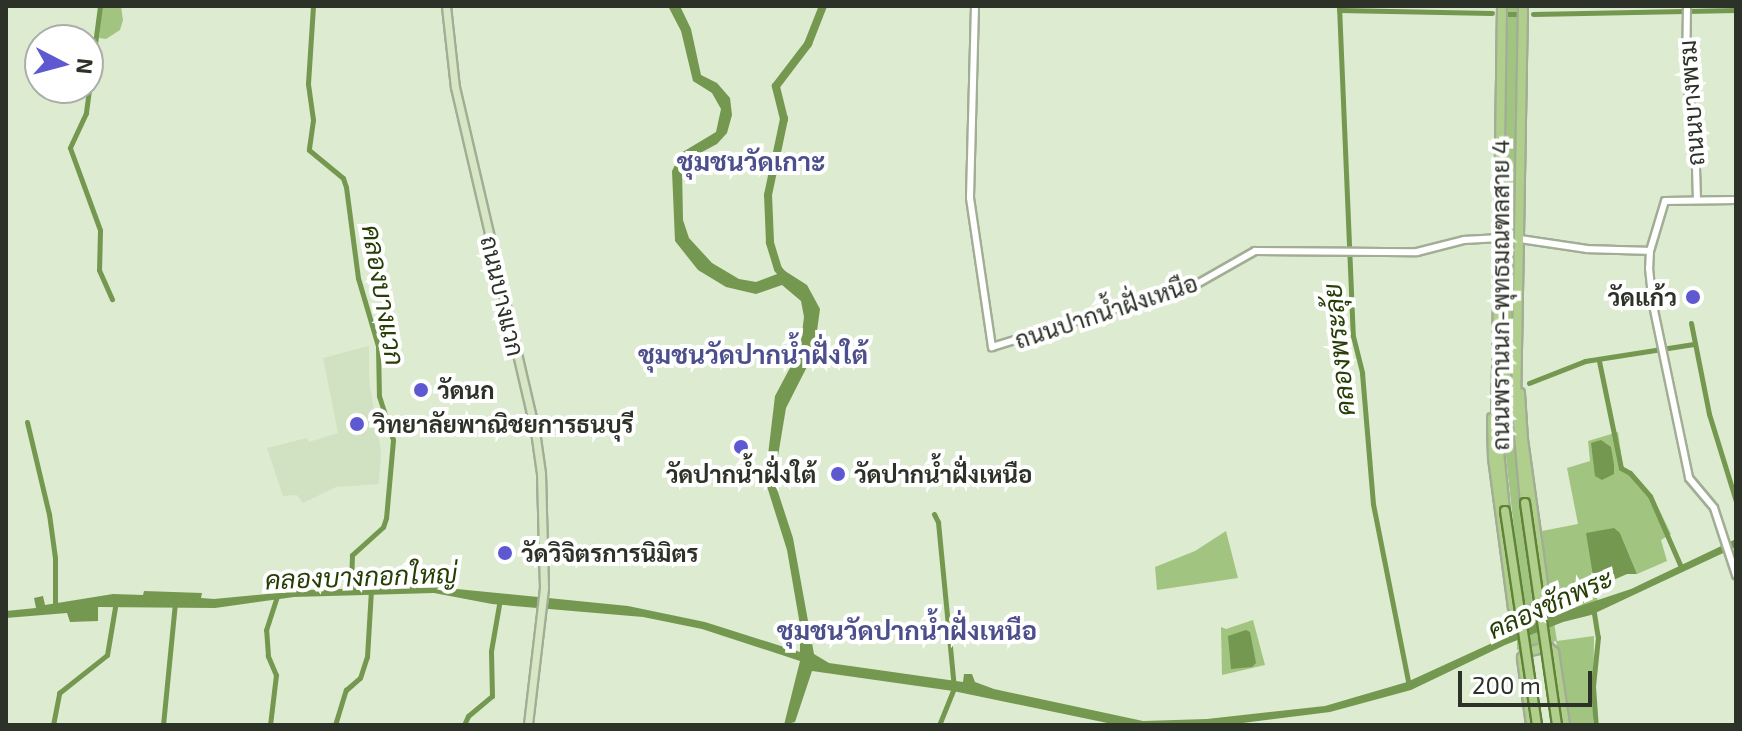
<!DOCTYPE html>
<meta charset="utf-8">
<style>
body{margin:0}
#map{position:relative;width:1742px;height:731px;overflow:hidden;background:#ddebd0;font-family:"Exo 2",Sarabun,sans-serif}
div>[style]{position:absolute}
.built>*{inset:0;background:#d0e2c1}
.green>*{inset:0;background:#a2c481}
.water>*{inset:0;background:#74984f}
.canal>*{height:5px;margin:-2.5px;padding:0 2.5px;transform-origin:2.5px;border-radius:2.5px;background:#74984f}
.river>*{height:8px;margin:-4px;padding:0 4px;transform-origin:4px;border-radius:4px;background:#74984f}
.roads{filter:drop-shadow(2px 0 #a1ae95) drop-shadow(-2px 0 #a1ae95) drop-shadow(0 2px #a1ae95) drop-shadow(0 -2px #a1ae95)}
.tertiary>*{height:6px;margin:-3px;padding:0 3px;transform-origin:3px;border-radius:3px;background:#fff}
.secondary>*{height:7px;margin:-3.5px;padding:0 3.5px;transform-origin:3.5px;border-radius:3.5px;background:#d7e7c5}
.primary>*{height:8px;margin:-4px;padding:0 4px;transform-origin:4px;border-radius:4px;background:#b0ce8c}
.bridges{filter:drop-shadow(2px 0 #5f8337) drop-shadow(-2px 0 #5f8337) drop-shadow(0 2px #5f8337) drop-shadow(0 -2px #5f8337)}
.primary-bridge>*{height:8px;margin:-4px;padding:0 4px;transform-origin:4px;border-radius:4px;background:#b0ce8c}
.dots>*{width:22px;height:22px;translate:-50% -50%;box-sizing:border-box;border:4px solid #fff;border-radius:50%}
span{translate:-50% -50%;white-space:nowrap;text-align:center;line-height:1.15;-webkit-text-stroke:8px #fff;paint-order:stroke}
.street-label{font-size:24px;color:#2c3228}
.poi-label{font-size:24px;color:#2c3228;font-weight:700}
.right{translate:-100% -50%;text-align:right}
.left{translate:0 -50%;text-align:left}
.neighbourhood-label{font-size:26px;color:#4d4f8d;font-weight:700}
.water-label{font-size:26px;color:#273e07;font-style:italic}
.frame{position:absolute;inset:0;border:8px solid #2c3228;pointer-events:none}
.north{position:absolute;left:24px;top:24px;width:80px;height:80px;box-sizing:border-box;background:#fff;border:2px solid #abada9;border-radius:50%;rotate:96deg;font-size:22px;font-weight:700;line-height:32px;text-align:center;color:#2c3228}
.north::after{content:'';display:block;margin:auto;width:28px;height:36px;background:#5e59d1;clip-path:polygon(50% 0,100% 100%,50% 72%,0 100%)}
.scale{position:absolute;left:1458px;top:671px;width:134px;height:36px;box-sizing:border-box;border:4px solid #2c3228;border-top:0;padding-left:10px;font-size:24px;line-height:28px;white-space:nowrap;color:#2c3228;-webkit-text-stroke:6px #fff;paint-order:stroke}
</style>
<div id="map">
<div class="built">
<div style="clip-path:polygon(369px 346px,369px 380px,381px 452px,379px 484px,336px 487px,303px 503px,297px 495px,283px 496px,267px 448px,307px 438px,309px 442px,338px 433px,323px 358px)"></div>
</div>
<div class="green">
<div style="clip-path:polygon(102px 6px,121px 6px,123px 20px,120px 30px,106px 39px,99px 38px)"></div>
<div style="clip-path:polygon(1508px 6px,1518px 6px,1513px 406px,1525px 533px,1544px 608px,1549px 607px,1542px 531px,1578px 524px,1567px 468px,1590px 461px,1588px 441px,1618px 432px,1623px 467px,1652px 495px,1671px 534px,1661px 540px,1667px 561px,1637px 574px,1620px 533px,1595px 588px,1598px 602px,1553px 616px,1557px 641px,1594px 636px,1593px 725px,1570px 725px,1556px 641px,1517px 650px,1517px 618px,1506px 541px,1515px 538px,1502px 422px)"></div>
<div style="clip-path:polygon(1226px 531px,1238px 578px,1157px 590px,1155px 567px,1195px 551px)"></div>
<div style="clip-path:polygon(1253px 620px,1265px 665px,1222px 675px,1221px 627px,1226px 629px)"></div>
</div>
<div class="water">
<div style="clip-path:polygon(668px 6px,680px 6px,691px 29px,701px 75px,717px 83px,730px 98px,732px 115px,727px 133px,717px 144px,687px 160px,682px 168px,683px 220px,689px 238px,712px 263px,739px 279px,756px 282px,785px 271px,807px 285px,820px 309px,814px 353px,786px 408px,776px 468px,777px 489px,793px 538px,814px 654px,829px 663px,963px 682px,964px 674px,972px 674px,975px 682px,994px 689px,1143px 721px,1207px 719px,1325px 706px,1407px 682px,1553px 615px,1631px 589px,1736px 539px,1736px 547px,1591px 615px,1563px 622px,1505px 645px,1411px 690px,1330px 712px,1227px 725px,1117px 725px,953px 691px,812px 671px,795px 722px,784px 725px,800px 661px,702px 629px,643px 617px,492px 604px,434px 593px,294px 597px,215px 608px,98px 607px,98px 621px,70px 622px,67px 613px,6px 618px,6px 611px,36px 608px,34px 598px,43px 596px,45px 605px,113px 594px,143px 595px,144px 591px,202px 593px,201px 598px,214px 599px,288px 592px,288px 581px,306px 580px,307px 590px,341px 589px,391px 584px,391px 578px,406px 578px,406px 584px,628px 606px,705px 622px,800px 652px,800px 625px,787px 550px,765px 480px,775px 396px,800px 349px,804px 317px,801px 301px,782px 285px,756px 294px,726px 287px,698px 270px,675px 241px,672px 171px,681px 153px,716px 132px,721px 109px,712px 93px,693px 81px,681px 31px)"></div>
<div style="clip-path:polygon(1601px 440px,1611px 447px,1614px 465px,1614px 474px,1602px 480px,1595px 476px,1591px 443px)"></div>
<div style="clip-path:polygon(1614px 528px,1620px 533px,1637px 574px,1627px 574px,1595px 588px,1586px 533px)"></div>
<div style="clip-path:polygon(1246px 630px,1250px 632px,1256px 663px,1252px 667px,1231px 669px,1228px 636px)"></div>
</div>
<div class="canal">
<div style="left:100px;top:6px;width:108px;rotate:97.5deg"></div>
<div style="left:86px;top:113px;width:38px;rotate:115deg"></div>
<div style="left:70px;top:148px;width:87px;rotate:69.9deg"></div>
<div style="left:100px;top:230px;width:40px;rotate:91.4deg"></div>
<div style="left:99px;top:270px;width:32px;rotate:66deg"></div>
<div style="left:313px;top:6px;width:78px;rotate:93.7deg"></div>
<div style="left:308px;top:84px;width:36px;rotate:82deg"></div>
<div style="left:313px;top:120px;width:30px;rotate:98deg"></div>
<div style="left:309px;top:150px;width:44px;rotate:39.5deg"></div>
<div style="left:343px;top:178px;width:9px;rotate:72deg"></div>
<div style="left:346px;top:187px;width:92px;rotate:82.5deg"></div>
<div style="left:358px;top:278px;width:71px;rotate:73.6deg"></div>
<div style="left:378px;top:346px;width:50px;rotate:88.9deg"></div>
<div style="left:379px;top:396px;width:46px;rotate:72.3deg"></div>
<div style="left:393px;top:440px;width:78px;rotate:95.1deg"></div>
<div style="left:386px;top:518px;width:9px;rotate:108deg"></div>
<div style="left:383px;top:527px;width:42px;rotate:137.9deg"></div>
<div style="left:352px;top:555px;width:37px;rotate:92deg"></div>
<div style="left:1339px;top:6px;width:330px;rotate:87.6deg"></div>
<div style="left:1353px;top:336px;width:38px;rotate:76deg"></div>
<div style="left:1362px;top:373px;width:131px;rotate:85.2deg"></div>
<div style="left:1373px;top:504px;width:185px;rotate:78.8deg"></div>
<div style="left:1339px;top:10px;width:153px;rotate:1.1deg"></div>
<div style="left:1509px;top:14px;width:8px"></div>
<div style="left:1533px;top:14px;width:203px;rotate:-1.1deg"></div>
<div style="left:1691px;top:323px;width:93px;rotate:78.8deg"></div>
<div style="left:1709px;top:414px;width:91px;rotate:72.8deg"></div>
<div style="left:1599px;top:361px;width:109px;rotate:78.4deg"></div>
<div style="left:1621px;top:468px;width:10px;rotate:29deg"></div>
<div style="left:1630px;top:473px;width:30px;rotate:49deg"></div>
<div style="left:1650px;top:496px;width:77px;rotate:66.4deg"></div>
<div style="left:1529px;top:383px;width:60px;rotate:-21.4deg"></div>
<div style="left:1585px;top:361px;width:110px;rotate:-8.9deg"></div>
<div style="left:27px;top:422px;width:95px;rotate:76.6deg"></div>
<div style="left:49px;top:514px;width:44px;rotate:82.2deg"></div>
<div style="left:55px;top:558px;width:50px;rotate:90deg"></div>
<div style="left:934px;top:514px;width:9px;rotate:63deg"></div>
<div style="left:938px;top:522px;width:167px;rotate:84.5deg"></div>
<div style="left:954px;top:688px;width:40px;rotate:112deg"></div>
<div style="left:1593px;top:607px;width:30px;rotate:81deg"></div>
<div style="left:1598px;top:637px;width:49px;rotate:95.8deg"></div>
<div style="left:1593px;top:686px;width:39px;rotate:86deg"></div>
<div style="left:53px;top:725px;width:33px;rotate:-79deg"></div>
<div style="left:59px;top:693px;width:61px;rotate:-38.4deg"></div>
<div style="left:107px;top:655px;width:55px;rotate:-80.5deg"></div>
<div style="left:163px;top:725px;width:123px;rotate:-84.4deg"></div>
<div style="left:270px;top:725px;width:50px;rotate:-83.2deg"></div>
<div style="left:276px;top:675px;width:21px;rotate:-113deg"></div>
<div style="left:268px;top:656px;width:26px;rotate:-94deg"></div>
<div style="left:266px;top:630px;width:36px;rotate:-72deg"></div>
<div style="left:335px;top:725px;width:37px;rotate:-73deg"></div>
<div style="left:346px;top:690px;width:18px;rotate:-41deg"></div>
<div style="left:360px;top:678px;width:22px;rotate:-72deg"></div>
<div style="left:367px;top:657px;width:67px;rotate:-86.6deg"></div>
<div style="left:464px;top:725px;width:10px;rotate:-66deg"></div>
<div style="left:468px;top:716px;width:31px;rotate:-40deg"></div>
<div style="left:492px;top:696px;width:45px;rotate:-91.3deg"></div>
<div style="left:491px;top:651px;width:53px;rotate:-80.2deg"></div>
</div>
<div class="river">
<div style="left:787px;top:279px;width:13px;rotate:-132deg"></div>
<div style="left:778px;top:269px;width:28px;rotate:-107deg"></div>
<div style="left:770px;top:242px;width:47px;rotate:-92.4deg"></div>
<div style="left:768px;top:195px;width:78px;rotate:-78.1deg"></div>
<div style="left:784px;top:119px;width:34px;rotate:-104deg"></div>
<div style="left:776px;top:86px;width:53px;rotate:-52.7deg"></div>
<div style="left:808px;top:44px;width:41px;rotate:-68.5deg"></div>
</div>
<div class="roads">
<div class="tertiary">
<div style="left:975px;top:6px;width:192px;rotate:91.5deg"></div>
<div style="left:970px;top:198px;width:151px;rotate:81.6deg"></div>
<div style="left:992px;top:347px;width:214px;rotate:-17.1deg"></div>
<div style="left:1197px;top:284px;width:67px;rotate:-29.6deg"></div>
<div style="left:1255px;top:251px;width:162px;rotate:0.4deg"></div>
<div style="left:1417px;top:252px;width:49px;rotate:-14.3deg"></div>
<div style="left:1464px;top:240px;width:36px;rotate:-3deg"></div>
<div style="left:1687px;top:6px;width:69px;rotate:90.8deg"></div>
<div style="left:1686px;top:75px;width:62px;rotate:81.6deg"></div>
<div style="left:1695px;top:136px;width:64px;rotate:88.2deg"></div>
<div style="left:1736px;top:200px;width:71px;rotate:179.2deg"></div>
<div style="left:1665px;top:201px;width:52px;rotate:106.7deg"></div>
<div style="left:1650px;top:251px;width:17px;rotate:93deg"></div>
<div style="left:1649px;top:268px;width:37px;rotate:84deg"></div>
<div style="left:1653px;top:305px;width:177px;rotate:78.2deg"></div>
<div style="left:1689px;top:478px;width:39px;rotate:50deg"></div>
<div style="left:1714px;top:508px;width:71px;rotate:71.8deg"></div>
<div style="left:1520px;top:239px;width:68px;rotate:8.5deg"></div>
<div style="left:1587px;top:249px;width:63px;rotate:1.8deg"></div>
</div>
<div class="secondary">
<div style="left:446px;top:6px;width:81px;rotate:83.7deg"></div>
<div style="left:455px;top:87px;width:353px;rotate:76.9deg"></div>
<div style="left:535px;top:431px;width:42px;rotate:81.9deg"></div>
<div style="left:541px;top:473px;width:115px;rotate:88.5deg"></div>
<div style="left:544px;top:588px;width:138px;rotate:96.7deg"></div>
</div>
<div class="primary">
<div style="left:1502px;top:6px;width:416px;rotate:90.8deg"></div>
<div style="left:1496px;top:422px;width:89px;rotate:84.2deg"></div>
<div style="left:1523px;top:6px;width:394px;rotate:91deg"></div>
<div style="left:1516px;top:400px;width:103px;rotate:85deg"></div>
<div style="left:1492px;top:418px;width:40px;rotate:88.6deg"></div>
<div style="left:1493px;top:458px;width:150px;rotate:82.4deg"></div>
<div style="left:1513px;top:607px;width:8px;rotate:45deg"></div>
<div style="left:1519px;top:613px;width:25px;rotate:-12deg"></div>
<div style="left:1543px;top:608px;width:10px;rotate:-79deg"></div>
<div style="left:1545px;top:598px;width:160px;rotate:-97.9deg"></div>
<div style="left:1523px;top:440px;width:47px;rotate:-93.7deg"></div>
<div style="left:1531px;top:725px;width:68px;rotate:-97.7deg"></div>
<div style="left:1522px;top:658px;width:7px;rotate:-56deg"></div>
<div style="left:1526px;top:652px;width:23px;rotate:-13deg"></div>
<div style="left:1548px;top:647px;width:8px;rotate:40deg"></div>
<div style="left:1554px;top:652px;width:74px;rotate:81.4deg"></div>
</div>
</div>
<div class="bridges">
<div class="primary-bridge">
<div style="left:1525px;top:503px;width:224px;rotate:81.8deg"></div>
<div style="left:1505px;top:511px;width:216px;rotate:81.5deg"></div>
</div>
</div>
<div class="dots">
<div style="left:1693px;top:297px;background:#5e59d1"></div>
<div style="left:421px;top:390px;background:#5e59d1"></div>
<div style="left:357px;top:424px;background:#5e59d1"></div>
<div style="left:741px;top:447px;background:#5e59d1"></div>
<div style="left:838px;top:474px;background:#5e59d1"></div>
<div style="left:505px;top:553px;background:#5e59d1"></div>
</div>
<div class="street-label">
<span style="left:1691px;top:103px;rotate:-94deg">ถนนบางพรม</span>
<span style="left:1500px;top:295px;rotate:-90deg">ถนนพรานนก-พุทธมณฑลสาย 4</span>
<span style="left:503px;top:296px;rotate:77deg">ถนนบางแวก</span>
<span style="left:1106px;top:311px;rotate:-18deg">ถนนปากน้ำฝั่งเหนือ</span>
</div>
<div class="poi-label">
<span class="right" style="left:1677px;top:297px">วัดแก้ว</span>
<span class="left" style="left:437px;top:390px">วัดนก</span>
<span class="left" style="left:373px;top:424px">วิทยาลัยพาณิชยการธนบุรี</span>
<span style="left:741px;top:474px">วัดปากน้ำฝั่งใต้</span>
<span class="left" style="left:854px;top:474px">วัดปากน้ำฝั่งเหนือ</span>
<span class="left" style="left:521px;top:553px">วัดวิจิตรการนิมิตร</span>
</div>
<div class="neighbourhood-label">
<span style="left:751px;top:161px">ชุมชนวัดเกาะ</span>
<span style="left:753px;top:354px">ชุมชนวัดปากน้ำฝั่งใต้</span>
<span style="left:907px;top:630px">ชุมชนวัดปากน้ำฝั่งเหนือ</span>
</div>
<div class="water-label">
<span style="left:384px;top:295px;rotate:80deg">คลองบางแวก</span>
<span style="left:1338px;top:350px;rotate:-96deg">คลองพระลุ้ย</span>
<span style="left:361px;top:576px;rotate:-2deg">คลองบางกอกใหญ่</span>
<span style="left:1550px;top:603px;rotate:-24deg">คลองชักพระ</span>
</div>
<div class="frame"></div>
<div class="north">N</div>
<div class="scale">200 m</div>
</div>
